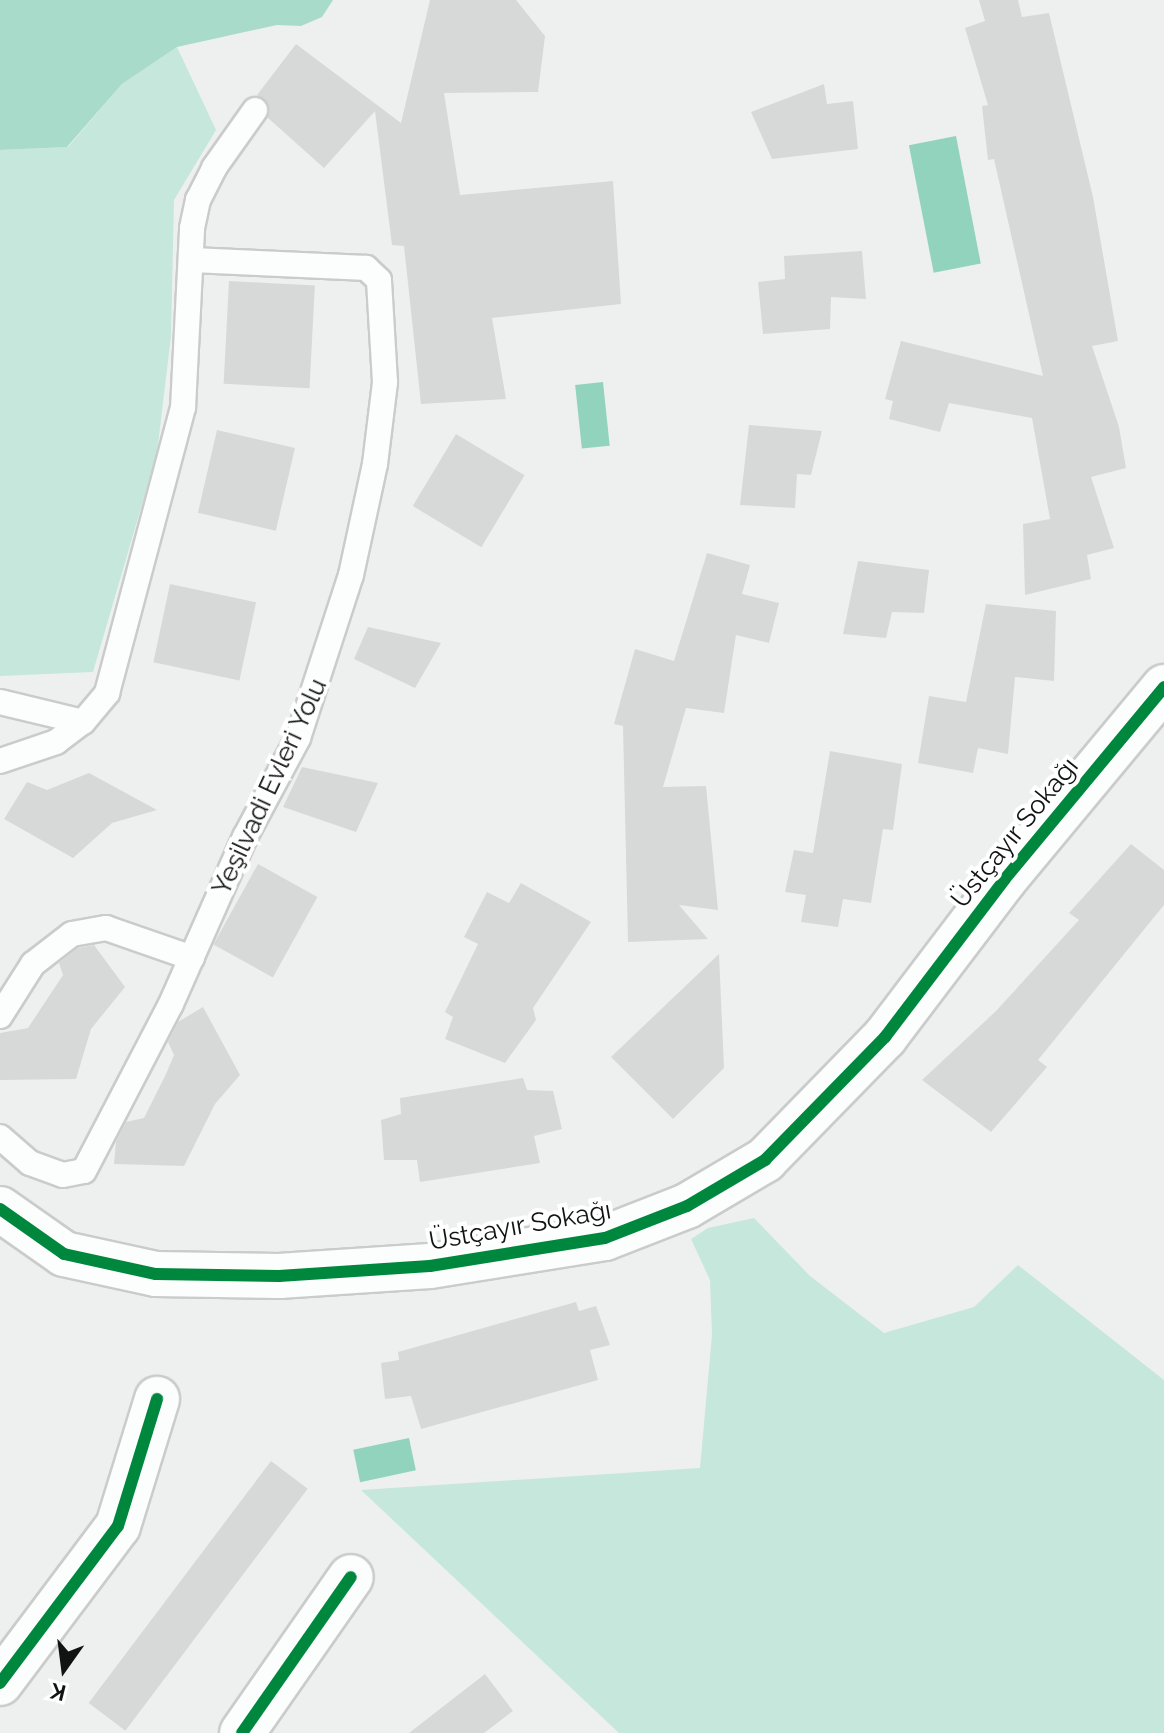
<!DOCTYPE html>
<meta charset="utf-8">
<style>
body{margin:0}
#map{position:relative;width:1164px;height:1733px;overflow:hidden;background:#eef0ef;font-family:Raleway,sans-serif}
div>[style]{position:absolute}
.green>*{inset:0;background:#c6e7db}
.forest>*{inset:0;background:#a8dbca}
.water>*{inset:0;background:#92d3bd;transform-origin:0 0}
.building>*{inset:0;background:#d7d9d8;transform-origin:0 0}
.roads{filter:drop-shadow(2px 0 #cacccb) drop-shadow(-2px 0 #cacccb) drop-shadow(0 2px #cacccb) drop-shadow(0 -2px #cacccb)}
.service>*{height:24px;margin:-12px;padding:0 12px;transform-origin:12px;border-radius:12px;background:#fcfdfd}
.minor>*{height:44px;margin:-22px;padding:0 22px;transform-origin:22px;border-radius:22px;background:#fcfdfd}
.cycleway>*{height:12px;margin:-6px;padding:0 6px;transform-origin:6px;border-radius:6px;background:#00873e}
span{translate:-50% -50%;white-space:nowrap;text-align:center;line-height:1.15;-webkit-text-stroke:8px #fff;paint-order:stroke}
.street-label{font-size:26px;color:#111312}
.north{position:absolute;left:24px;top:1629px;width:80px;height:80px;-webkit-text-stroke:6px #fff;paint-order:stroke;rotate:194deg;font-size:22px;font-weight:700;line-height:32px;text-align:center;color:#111312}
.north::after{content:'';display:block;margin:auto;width:28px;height:36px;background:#111312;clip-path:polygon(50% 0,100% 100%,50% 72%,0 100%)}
</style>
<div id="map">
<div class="green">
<div style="clip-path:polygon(177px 47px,216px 130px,174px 200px,171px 336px,157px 453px,93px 672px,0 676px,0 150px,68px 147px,122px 84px)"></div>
<div style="clip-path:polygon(754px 1218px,810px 1276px,884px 1333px,974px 1307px,1018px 1265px,1164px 1380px,1164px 1733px,619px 1733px,361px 1490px,700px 1468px,712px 1335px,710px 1280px,691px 1239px,708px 1228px)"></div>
</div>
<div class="forest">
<div style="clip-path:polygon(0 0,333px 0,322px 17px,301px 26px,277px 25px,177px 47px,122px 84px,67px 147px,0 150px)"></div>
</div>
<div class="water">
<div style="left:956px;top:136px;width:130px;height:48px;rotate:79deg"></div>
<div style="left:603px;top:382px;width:64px;height:28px;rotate:84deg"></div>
<div style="left:409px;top:1438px;width:33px;height:57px;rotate:78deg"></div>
</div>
<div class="building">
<div style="clip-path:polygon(430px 0,516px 0,545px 36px,538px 92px,444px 93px,460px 195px,613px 181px,621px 304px,492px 318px,506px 399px,421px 404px,404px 246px,392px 245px,375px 111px,324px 168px,268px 118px,268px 103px,257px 95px,296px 44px,401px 123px)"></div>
<div style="clip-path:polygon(979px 0,1018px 0,1022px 17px,1049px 13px,1093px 197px,1118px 341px,1092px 346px,1119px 427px,1126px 468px,1091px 477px,1114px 548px,1087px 555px,1091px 579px,1025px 595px,1023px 524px,1050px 519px,1032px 418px,949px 403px,940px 432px,889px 419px,893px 401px,885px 399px,901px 341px,1043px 376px,994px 159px,988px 160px,982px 106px,988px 105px,965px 28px,985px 21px)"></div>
<div style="clip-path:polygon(824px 84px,827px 104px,853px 101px,858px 149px,772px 159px,751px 112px)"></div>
<div style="clip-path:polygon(862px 251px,866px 299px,831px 297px,830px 329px,763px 334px,758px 282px,785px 279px,784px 256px)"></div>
<div style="left:229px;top:281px;width:86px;height:103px;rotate:3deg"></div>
<div style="clip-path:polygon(749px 425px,822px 431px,811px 475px,797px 474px,795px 508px,740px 505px)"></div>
<div style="left:217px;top:430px;width:80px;height:85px;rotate:13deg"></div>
<div style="left:456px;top:434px;width:80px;height:84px;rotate:31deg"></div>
<div style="clip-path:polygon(707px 553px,750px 565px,742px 594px,779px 603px,769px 643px,736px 635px,724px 713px,686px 708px,663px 787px,706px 786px,718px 910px,679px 905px,708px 939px,628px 942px,623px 726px,614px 724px,635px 649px,674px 661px)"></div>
<div style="clip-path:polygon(858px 561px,929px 570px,924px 613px,892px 612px,886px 638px,843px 634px)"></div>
<div style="left:170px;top:584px;width:88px;height:80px;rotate:12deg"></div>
<div style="clip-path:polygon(986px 604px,1056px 611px,1054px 681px,1015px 677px,1008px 754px,978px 748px,973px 773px,918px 763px,929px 696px,966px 702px)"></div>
<div style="clip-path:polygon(368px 627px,441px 643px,415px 688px,354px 659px)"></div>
<div style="clip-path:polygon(830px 751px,902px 764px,893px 830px,883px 829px,871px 903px,843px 899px,838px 927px,801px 922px,806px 895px,785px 892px,794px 850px,813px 853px)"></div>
<div style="clip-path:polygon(302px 767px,378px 783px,356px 832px,283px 807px)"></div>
<div style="clip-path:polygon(89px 773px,157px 810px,112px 823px,73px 858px,4px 819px,27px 782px,47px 790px)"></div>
<div style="clip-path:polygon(1131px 844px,1164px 870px,1164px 905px,1038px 1060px,1047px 1067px,991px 1132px,922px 1080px,996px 1011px,1079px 920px,1069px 913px)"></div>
<div style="left:258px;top:864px;width:68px;height:92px;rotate:29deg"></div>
<div style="clip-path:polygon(521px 883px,591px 922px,533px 1008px,536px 1020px,505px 1063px,445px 1039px,453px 1017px,445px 1012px,478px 944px,464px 937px,487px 892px,509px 903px)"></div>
<div style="clip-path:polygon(94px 945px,125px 987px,91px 1029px,76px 1079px,0 1080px,0 1033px,28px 1028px,63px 975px,59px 963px,78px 948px)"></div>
<div style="clip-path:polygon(719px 954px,724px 1068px,673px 1119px,611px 1057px)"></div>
<div style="clip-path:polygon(203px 1007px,240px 1075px,215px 1104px,184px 1166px,114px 1164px,116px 1142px,126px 1122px,144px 1118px,166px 1074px,174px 1055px,168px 1042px,178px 1022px)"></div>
<div style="clip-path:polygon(523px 1078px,527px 1090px,553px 1091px,562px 1129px,534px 1136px,540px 1163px,420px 1182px,417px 1160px,384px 1160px,381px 1120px,401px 1114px,400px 1098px)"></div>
<div style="clip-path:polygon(576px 1302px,579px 1311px,596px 1306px,610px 1345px,590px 1350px,598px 1380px,421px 1429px,411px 1396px,385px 1399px,381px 1363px,399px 1360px,398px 1352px)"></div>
<div style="left:271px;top:1461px;width:46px;height:303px;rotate:37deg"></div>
<div style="clip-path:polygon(485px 1674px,513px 1711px,484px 1733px,409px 1733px)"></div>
</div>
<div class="roads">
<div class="service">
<div style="left:0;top:702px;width:85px;rotate:13.5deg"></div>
<div style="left:0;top:761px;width:59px;rotate:-18.7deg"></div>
<div style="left:56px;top:742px;width:34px;rotate:-37deg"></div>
<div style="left:83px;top:722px;width:38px;rotate:-50deg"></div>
<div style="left:107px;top:693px;width:295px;rotate:-75.1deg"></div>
<div style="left:183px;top:408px;width:180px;rotate:-87.1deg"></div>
<div style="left:192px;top:228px;width:29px;rotate:-78deg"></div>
<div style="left:198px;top:200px;width:36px;rotate:-63deg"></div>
<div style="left:214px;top:168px;width:71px;rotate:-54.7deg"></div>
<div style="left:0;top:1016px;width:62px;rotate:-57.6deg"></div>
<div style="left:33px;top:964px;width:49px;rotate:-37.6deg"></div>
<div style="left:72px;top:934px;width:35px;rotate:-10deg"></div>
<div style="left:106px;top:928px;width:91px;rotate:19.2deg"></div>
<div style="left:0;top:1137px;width:40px;rotate:41deg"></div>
<div style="left:30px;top:1163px;width:35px;rotate:20deg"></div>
<div style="left:63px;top:1175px;width:21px;rotate:-11deg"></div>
<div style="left:84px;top:1171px;width:188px;rotate:-62.5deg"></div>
<div style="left:171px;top:1004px;width:183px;rotate:-66.1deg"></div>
<div style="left:245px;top:837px;width:112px;rotate:-61.8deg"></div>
<div style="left:298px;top:738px;width:171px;rotate:-72deg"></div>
<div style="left:351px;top:575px;width:114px;rotate:-77.8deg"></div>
<div style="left:375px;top:464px;width:83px;rotate:-83deg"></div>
<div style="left:385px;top:382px;width:102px;rotate:-93.4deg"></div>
<div style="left:379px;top:280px;width:18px;rotate:-137deg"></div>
<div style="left:366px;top:268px;width:173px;rotate:-177.4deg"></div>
</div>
<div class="minor">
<div style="left:0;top:1209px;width:78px;rotate:35.1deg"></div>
<div style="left:64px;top:1254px;width:94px;rotate:12.3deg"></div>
<div style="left:156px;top:1274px;width:123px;rotate:0.9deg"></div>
<div style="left:279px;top:1276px;width:151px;rotate:-3.8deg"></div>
<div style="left:430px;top:1266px;width:177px;rotate:-9.1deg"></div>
<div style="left:605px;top:1238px;width:88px;rotate:-21.3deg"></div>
<div style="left:687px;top:1206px;width:91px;rotate:-30.5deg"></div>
<div style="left:765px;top:1160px;width:172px;rotate:-45.7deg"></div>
<div style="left:885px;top:1037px;width:197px;rotate:-52.8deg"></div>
<div style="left:1004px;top:880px;width:251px;rotate:-50.3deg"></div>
<div style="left:0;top:1683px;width:196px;rotate:-53.1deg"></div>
<div style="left:118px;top:1526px;width:133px;rotate:-72.9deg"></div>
<div style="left:242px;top:1733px;width:190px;rotate:-55.1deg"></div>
</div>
</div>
<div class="cycleway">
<div style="left:0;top:1209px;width:78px;rotate:35.1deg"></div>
<div style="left:64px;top:1254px;width:94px;rotate:12.3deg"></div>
<div style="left:156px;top:1274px;width:123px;rotate:0.9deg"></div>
<div style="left:279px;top:1276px;width:151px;rotate:-3.8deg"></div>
<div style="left:430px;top:1266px;width:177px;rotate:-9.1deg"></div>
<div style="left:605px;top:1238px;width:88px;rotate:-21.3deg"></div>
<div style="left:687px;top:1206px;width:91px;rotate:-30.5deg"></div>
<div style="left:765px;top:1160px;width:172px;rotate:-45.7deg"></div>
<div style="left:885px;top:1037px;width:197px;rotate:-52.8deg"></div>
<div style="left:1004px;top:880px;width:251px;rotate:-50.3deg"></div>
<div style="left:0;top:1683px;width:196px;rotate:-53.1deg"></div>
<div style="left:118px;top:1526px;width:133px;rotate:-72.9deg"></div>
<div style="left:242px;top:1733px;width:190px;rotate:-55.1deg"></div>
</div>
<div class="street-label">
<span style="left:270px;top:787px;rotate:-65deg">Yeşilvadi Evleri Yolu</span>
<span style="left:1015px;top:833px;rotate:-51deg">Üstçayır Sokağı</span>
<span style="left:520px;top:1226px;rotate:-10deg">Üstçayır Sokağı</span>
</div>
<div class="north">K</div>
</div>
